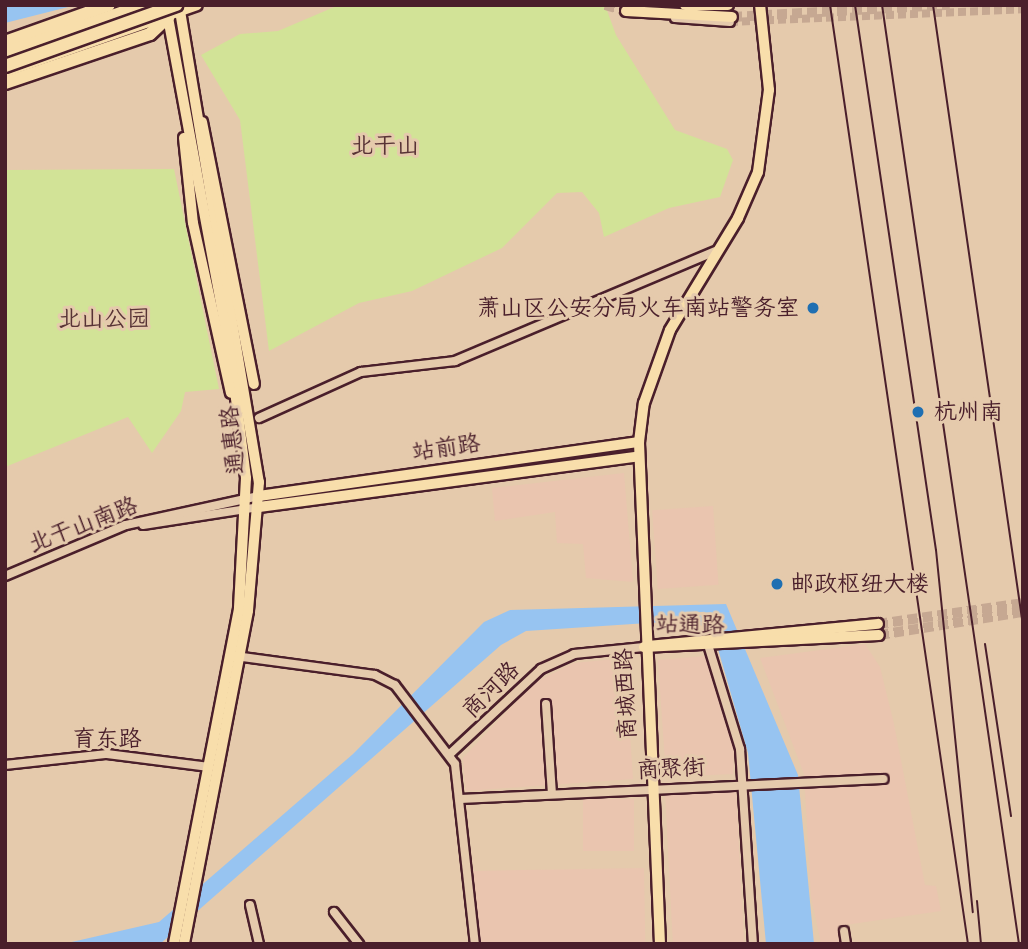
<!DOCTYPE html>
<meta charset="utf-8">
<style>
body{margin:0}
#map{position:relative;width:1028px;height:949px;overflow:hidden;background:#e5caac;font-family:"Comic Neue","LXGW WenKai TC",sans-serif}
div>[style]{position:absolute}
.built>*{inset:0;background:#eac5af;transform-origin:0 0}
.green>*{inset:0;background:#d2e397}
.water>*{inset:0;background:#97c4f1}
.minor-tunnel>*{height:8px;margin-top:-4px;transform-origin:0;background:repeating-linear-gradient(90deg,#c6a892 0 8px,transparent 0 12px)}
.major-tunnel>*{height:10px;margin-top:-5px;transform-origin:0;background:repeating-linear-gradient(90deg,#c6a892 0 10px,transparent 0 15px)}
.roads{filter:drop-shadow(2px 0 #4a1f2b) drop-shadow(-2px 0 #4a1f2b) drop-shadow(0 2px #4a1f2b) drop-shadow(0 -2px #4a1f2b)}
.minor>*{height:8px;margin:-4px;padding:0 4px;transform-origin:4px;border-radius:4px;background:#e5caac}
.major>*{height:10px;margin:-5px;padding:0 5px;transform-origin:5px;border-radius:5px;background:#f8deab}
.highway>*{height:12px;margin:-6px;padding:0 6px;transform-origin:6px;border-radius:6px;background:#f8deab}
.rail>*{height:2px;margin:-1px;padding:0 1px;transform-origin:1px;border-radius:1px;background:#4a1f2b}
.bridges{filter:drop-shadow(2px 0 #4a1f2b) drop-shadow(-2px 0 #4a1f2b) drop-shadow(0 2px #4a1f2b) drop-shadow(0 -2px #4a1f2b)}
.highway-bridge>*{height:12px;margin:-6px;padding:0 6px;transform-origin:6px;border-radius:6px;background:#f8deab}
.dots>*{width:19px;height:19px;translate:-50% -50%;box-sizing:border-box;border:4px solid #e5caac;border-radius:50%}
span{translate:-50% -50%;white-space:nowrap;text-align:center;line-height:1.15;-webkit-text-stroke:6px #e5caac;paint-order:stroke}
.park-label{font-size:23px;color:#583336}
.poi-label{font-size:23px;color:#4a1f2b}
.right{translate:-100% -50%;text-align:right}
.left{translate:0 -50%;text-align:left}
.street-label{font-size:23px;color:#4a1f2b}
.frame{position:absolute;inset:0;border:7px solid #4a1f2b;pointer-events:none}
</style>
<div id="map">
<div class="built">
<div style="clip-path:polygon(624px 473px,633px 582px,586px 578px,583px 544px,557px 543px,555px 512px,495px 521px,492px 488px)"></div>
<div style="left:713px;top:506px;width:79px;height:61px;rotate:86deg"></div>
<div style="clip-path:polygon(865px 644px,880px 667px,894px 724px,925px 885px,936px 886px,941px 911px,838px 926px,840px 944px,821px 944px,811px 896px,804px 774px,760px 658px)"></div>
<div style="clip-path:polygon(705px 656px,734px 747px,733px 774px,666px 777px,658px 660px)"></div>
<div style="clip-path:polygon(625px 658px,633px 779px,466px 791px,463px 758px,534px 683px,574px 663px)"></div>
<div style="left:736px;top:791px;width:153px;height:71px;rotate:87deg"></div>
<div style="left:583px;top:799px;width:51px;height:52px"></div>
<div style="left:644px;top:868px;width:76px;height:171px;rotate:89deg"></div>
</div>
<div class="green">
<div style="clip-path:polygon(339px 5px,605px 5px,616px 35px,675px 130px,727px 149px,733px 160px,720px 197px,669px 208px,604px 237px,599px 213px,582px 192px,557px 193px,502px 248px,412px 291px,359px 303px,269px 351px,240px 120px,201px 55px,240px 34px,278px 31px)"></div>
<div style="clip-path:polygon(174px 169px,219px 389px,185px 392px,181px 411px,152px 453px,128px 417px,5px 467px,5px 170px)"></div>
</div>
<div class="water">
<div style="clip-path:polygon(5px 5px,76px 5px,5px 23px)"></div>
<div style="clip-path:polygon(726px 604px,798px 775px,814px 944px,766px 944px,748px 753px,714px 635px,694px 620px,526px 631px,501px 645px,160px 944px,63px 944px,159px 922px,353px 754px,484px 622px,510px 610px)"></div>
</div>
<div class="minor-tunnel">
<div style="left:730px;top:22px;width:293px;rotate:-2.5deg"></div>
</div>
<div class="major-tunnel">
<div style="left:605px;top:5px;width:22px;rotate:16deg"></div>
<div style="left:732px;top:17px;width:218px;rotate:-3.2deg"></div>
<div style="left:878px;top:624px;width:147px;rotate:-8.2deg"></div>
<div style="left:879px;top:635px;width:146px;rotate:-9.1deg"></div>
</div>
<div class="roads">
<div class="minor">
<div style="left:675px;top:18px;width:55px;rotate:4.2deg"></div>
<div style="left:259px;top:418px;width:112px;rotate:-24.3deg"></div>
<div style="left:361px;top:372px;width:95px;rotate:-6.7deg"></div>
<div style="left:455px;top:361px;width:282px;rotate:-22.9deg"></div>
<div style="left:143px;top:525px;width:117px;rotate:-8.8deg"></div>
<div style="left:5px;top:576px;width:131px;rotate:-22.9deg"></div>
<div style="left:126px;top:525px;width:136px;rotate:-12.3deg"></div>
<div style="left:709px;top:648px;width:106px;rotate:72.9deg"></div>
<div style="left:740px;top:749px;width:195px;rotate:86.2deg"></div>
<div style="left:235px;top:656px;width:141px;rotate:7.7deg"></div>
<div style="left:375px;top:675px;width:22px;rotate:27deg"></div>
<div style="left:395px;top:685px;width:99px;rotate:52.8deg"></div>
<div style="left:455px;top:764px;width:181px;rotate:83.7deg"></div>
<div style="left:546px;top:704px;width:90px;rotate:86.2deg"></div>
<div style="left:451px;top:753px;width:123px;rotate:-43deg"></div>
<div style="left:541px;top:669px;width:36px;rotate:-24deg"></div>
<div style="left:574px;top:654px;width:70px;rotate:-5.7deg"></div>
<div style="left:5px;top:765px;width:103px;rotate:-6.2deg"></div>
<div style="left:107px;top:754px;width:103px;rotate:7.3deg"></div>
<div style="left:459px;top:799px;width:425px;rotate:-2.7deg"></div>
<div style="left:250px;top:905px;width:40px;rotate:77deg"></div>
<div style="left:334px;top:912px;width:41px;rotate:52deg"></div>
<div style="left:844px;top:931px;width:13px;rotate:81deg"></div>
</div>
<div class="major">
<div style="left:179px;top:5px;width:484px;rotate:80.5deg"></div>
<div style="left:259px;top:482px;width:129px;rotate:94.9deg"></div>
<div style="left:248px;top:611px;width:339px;rotate:100.9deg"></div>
<div style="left:685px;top:5px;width:43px"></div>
<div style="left:626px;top:11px;width:106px;rotate:3.2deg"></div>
<div style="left:167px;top:12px;width:353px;rotate:79.5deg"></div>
<div style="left:231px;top:359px;width:120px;rotate:82.8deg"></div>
<div style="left:246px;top:478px;width:131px;rotate:93.1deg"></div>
<div style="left:239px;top:609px;width:341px;rotate:101deg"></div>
<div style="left:5px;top:72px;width:203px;rotate:-19.2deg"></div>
<div style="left:202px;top:122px;width:267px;rotate:78.8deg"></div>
<div style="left:184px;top:138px;width:85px;rotate:84deg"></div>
<div style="left:193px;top:223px;width:174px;rotate:77.4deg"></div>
<div style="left:259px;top:496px;width:384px;rotate:-8.1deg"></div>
<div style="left:259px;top:507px;width:383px;rotate:-7.6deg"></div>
<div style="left:648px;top:646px;width:231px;rotate:-5.5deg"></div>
<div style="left:644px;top:647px;width:235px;rotate:-2.9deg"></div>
<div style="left:660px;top:944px;width:502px;rotate:-92.4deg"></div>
<div style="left:639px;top:442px;width:39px;rotate:-83deg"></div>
<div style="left:644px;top:403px;width:77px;rotate:-70.4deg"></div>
<div style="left:670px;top:330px;width:131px;rotate:-58.7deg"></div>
<div style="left:738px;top:218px;width:50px;rotate:-66.5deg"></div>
<div style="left:758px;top:172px;width:83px;rotate:-82.4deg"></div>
<div style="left:769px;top:90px;width:85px;rotate:-96deg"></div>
</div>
<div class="highway">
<div style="left:5px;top:42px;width:110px;rotate:-19.6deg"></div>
<div style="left:5px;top:53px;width:147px;rotate:-19.1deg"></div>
<div style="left:5px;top:83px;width:153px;rotate:-18.7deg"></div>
<div style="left:150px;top:34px;width:25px;rotate:-43deg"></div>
</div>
</div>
<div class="rail">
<div style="left:830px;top:5px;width:949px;rotate:81.64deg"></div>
<div style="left:855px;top:5px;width:551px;rotate:81.55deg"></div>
<div style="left:936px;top:550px;width:364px;rotate:84.2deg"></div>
<div style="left:882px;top:5px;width:949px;rotate:81.7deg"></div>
<div style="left:933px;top:5px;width:627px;rotate:81.75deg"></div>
<div style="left:985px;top:644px;width:174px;rotate:81.4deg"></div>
<div style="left:977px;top:901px;width:43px;rotate:84.7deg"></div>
</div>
<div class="bridges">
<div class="highway-bridge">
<div style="left:5px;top:66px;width:182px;rotate:-19.6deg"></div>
</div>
</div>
<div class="dots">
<div style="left:813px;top:308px;background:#1f6fb2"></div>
<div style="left:918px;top:412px;background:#1f6fb2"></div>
<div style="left:777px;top:584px;background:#1f6fb2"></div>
</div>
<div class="park-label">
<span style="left:385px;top:146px">北干山</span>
<span style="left:104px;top:319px">北山公园</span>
</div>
<div class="poi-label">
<span class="right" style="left:799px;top:308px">萧山区公安分局火车南站警务室</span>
<span class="left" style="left:934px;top:412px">杭州南</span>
<span class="left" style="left:791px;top:584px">邮政枢纽大楼</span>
</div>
<div class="street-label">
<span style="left:233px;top:440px;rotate:-96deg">通惠路</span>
<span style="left:446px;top:448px;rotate:-8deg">站前路</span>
<span style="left:83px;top:525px;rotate:-21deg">北干山南路</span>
<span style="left:690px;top:625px;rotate:1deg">站通路</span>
<span style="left:491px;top:690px;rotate:-45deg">商河路</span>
<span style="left:626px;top:694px;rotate:-93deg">商城西路</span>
<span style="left:107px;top:739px">育东路</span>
<span style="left:671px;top:769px;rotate:-3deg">商聚街</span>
</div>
<div class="frame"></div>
</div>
